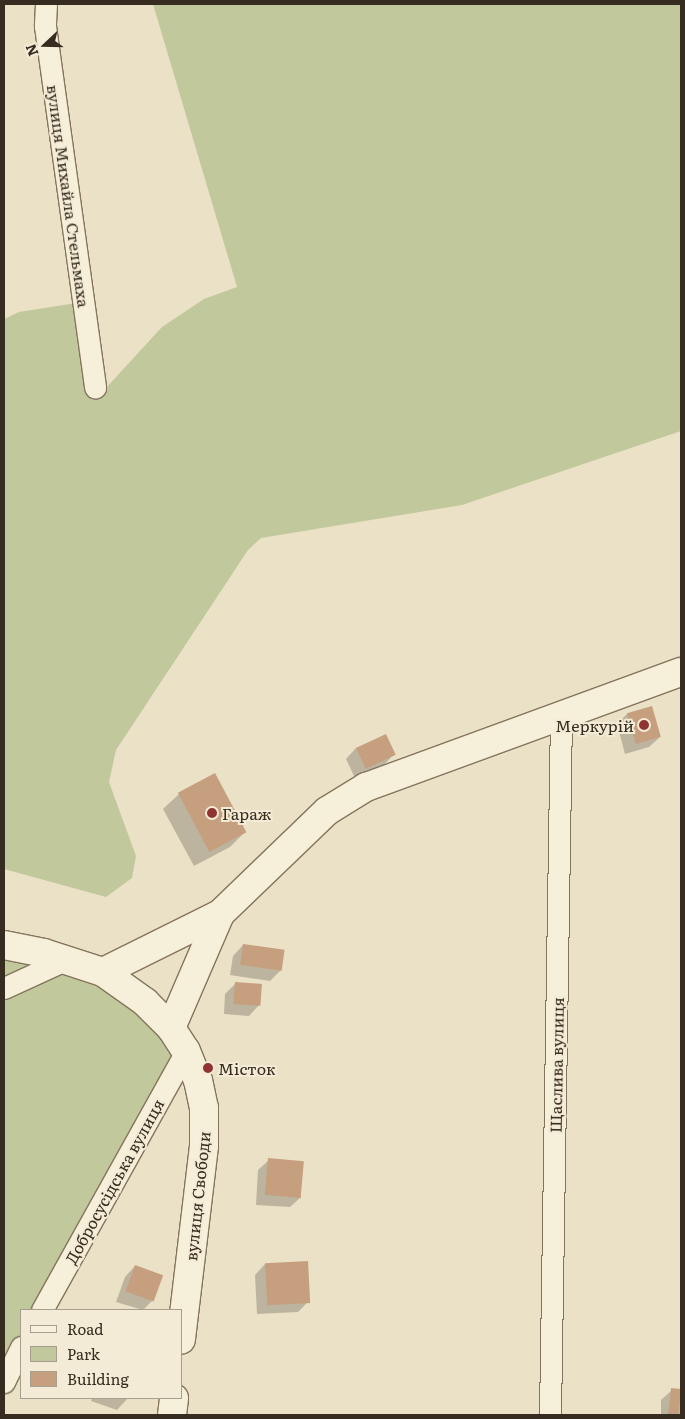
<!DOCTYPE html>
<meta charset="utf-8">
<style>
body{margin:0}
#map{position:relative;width:685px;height:1419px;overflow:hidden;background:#ebe1c6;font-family:Literata,serif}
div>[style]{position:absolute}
.green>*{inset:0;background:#c1c89b}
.shadow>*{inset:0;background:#0003}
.building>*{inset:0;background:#c69f7f;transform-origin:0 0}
.roads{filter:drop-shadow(1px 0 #85745d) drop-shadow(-1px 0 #85745d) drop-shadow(0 1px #85745d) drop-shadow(0 -1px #85745d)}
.minor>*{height:21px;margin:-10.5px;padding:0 10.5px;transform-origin:10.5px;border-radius:10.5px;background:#f6efd9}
.tertiary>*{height:28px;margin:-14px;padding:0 14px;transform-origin:14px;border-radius:14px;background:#f6efd9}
.secondary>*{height:28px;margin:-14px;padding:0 14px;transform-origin:14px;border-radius:14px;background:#f6efd9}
.dots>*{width:14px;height:14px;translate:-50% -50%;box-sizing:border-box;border:2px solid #f3ebd5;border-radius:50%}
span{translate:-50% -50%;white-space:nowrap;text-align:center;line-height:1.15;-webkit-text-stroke:4px #f3ebd5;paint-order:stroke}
.street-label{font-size:16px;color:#362c20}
.poi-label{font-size:16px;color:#362c20}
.right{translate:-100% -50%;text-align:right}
.left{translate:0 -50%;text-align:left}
.frame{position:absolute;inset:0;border:5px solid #362c20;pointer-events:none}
.legend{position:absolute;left:20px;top:1309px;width:162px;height:90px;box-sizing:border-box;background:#f3ebd5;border:1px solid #a79f8d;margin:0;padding:6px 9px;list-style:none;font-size:15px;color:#362c20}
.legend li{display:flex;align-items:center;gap:10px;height:25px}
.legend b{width:25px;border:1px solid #a79f8d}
.north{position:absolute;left:20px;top:20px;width:50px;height:50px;-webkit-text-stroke:4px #f3ebd5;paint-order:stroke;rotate:249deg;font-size:14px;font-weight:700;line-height:20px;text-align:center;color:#362c20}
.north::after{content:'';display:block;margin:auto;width:18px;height:22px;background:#362c20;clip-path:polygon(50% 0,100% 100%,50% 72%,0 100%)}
</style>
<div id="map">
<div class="green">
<div style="clip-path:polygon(153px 4px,681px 4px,681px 431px,462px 505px,261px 538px,248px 550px,116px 750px,109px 782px,136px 856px,132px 878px,106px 897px,4px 869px,4px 319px,19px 312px,83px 302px,95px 388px,94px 401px,162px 327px,204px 299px,237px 287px)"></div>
<div style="clip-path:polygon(4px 945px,67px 959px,186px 1051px,42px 1310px,21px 1310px,21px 1347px,4px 1382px)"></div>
</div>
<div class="shadow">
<div style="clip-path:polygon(651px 707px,660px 737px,649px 747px,625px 754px,617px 724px,627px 714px)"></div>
<div style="clip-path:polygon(385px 735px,394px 754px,384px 765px,355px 778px,346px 759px,356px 748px)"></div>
<div style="clip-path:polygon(179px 794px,245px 832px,230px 847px,194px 866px,163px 809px)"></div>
<div style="clip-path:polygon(243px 945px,281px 970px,270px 981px,230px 975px,233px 956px)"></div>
<div style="clip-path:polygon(236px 983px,259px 1005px,249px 1016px,224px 1014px,225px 994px)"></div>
<div style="clip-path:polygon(269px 1160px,301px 1197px,290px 1207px,256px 1205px,258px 1170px)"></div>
<div style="clip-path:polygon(265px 1264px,308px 1302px,298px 1312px,257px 1314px,255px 1275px)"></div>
<div style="clip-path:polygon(135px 1266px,152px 1301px,143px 1310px,116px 1302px,125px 1277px)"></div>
<div style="clip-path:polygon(672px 1390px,681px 1390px,681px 1415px,661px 1415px,661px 1400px)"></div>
<div style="clip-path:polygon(92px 1398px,128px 1398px,117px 1410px,91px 1401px)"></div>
</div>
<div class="building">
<div style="left:652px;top:706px;width:32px;height:26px;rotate:74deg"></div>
<div style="left:386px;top:734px;width:23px;height:33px;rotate:65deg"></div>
<div style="left:215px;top:773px;width:67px;height:42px;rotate:62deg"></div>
<div style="left:243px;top:944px;width:42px;height:21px;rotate:8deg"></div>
<div style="left:235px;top:982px;width:27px;height:22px;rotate:4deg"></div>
<div style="left:268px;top:1158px;width:36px;height:37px;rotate:5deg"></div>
<div style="left:308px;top:1261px;width:42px;height:43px;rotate:87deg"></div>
<div style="left:135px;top:1265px;width:30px;height:28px;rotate:20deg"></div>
<div style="left:671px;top:1388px;width:10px;height:27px;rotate:6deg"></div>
</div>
<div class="roads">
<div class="minor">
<div style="left:46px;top:4px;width:22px;rotate:93deg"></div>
<div style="left:45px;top:26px;width:365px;rotate:82.1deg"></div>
<div style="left:4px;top:988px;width:69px;rotate:-24.7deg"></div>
<div style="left:42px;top:1310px;width:296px;rotate:-60.9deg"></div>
<div style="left:4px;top:1382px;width:39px;rotate:-64deg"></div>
<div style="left:550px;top:1415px;width:701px;rotate:-89.1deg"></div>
</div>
<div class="tertiary">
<div style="left:103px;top:972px;width:131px;rotate:-26.4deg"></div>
<div style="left:220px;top:914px;width:149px;rotate:-43.9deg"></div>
<div style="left:327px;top:811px;width:46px;rotate:-31.6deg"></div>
<div style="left:366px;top:787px;width:335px;rotate:-20.1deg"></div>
<div style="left:171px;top:1028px;width:124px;rotate:-66.7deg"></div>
</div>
<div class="secondary">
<div style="left:4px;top:945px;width:41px;rotate:11.3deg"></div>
<div style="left:44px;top:953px;width:62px;rotate:17.9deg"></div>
<div style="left:103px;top:972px;width:52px;rotate:35.5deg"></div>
<div style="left:145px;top:1002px;width:37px;rotate:45deg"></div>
<div style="left:171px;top:1028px;width:27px;rotate:57deg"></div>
<div style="left:186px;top:1051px;width:31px;rotate:68deg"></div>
<div style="left:198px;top:1080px;width:29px;rotate:78deg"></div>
<div style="left:204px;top:1108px;width:38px;rotate:90deg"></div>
<div style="left:204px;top:1146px;width:195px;rotate:96.8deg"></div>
<div style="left:172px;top:1415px;width:17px;rotate:-83deg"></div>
</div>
</div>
<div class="dots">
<div style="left:644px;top:725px;background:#8f3432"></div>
<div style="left:212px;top:813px;background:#8f3432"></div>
<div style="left:208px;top:1068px;background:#8f3432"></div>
</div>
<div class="street-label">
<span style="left:69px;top:196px;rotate:82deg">вулиця Михайла Стельмаха</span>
<span style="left:556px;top:1065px;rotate:-89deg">Щаслива вулиця</span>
<span style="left:114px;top:1181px;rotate:-61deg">Добросусідська вулиця</span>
<span style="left:197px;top:1196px;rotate:-84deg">вулиця Свободи</span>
</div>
<div class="poi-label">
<span class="right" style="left:634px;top:725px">Меркурій</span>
<span class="left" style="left:222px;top:813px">Гараж</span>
<span class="left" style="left:218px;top:1068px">Місток</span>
</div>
<div class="frame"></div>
<ul class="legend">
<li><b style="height:6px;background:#f6efd9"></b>Road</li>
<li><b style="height:14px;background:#c1c89b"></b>Park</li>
<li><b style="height:14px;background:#c69f7f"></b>Building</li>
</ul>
<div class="north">N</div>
</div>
